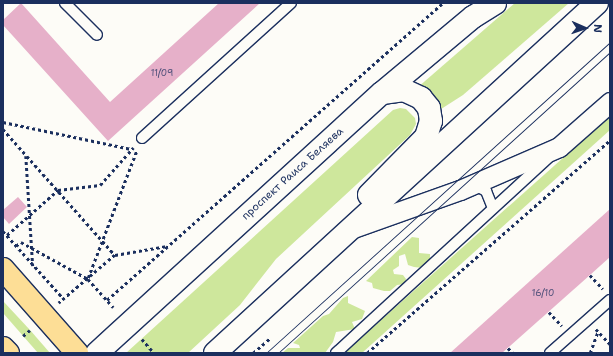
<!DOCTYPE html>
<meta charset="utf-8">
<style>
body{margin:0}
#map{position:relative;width:613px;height:356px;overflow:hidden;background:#fdfcf7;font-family:"Shantell Sans",sans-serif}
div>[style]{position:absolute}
.green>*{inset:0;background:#cee79c}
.building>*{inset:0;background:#e6b0c9}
.path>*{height:2.5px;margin-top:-1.25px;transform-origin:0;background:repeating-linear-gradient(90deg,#1b2f5e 0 3px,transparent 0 6px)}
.roads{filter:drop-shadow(1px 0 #1b2f5e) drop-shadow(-1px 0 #1b2f5e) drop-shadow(0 1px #1b2f5e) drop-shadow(0 -1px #1b2f5e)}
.lane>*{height:10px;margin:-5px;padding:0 5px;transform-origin:5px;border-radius:5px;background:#fdfcf7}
.street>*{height:19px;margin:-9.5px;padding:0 9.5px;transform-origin:9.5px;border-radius:9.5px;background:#fdfcf7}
.secondary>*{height:22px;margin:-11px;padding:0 11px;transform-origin:11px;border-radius:11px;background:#fdfcf7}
.primary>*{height:22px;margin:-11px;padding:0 11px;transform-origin:11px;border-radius:11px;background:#fdde96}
.tram>*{height:1px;margin:-0.5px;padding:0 0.5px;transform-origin:0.5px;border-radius:0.5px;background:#1b2f5e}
span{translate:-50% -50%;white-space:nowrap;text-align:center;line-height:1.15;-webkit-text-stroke:4px #fdfcf7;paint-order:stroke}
.number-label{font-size:9px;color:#4e4f79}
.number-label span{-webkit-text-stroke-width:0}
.street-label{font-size:11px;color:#1b2f5e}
.frame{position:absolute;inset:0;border:4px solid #1b2f5e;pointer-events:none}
.north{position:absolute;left:565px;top:8px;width:40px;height:40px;-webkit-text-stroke:3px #fdfcf7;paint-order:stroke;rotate:92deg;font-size:11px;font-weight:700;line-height:16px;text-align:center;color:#1b2f5e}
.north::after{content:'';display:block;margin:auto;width:14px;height:18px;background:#1b2f5e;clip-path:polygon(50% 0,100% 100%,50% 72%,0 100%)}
</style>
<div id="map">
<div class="green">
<div style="clip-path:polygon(515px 3px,569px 3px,463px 95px,438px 111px,417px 88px)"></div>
<div style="clip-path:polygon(400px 108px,406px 109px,415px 118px,416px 124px,410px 135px,276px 259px,240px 305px,188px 353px,126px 353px,393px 110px)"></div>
<div style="clip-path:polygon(610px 116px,610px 130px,362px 353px,344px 353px)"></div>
<div style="clip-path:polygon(412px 237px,419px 238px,419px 253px,430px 254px,430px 260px,423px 268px,414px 267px,408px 265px,405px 254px,399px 256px,399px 266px,393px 270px,394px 274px,403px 275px,406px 279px,405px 284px,397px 285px,390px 291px,384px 291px,373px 288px,372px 283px,366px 281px)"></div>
<div style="clip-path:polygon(348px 296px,348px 303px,365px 311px,362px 319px,352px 322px,355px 329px,336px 332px,333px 342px,325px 353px,282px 353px,288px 348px,300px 348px,299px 345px,293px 343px,323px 316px,329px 314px,343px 298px)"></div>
<div style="clip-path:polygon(3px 301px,30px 330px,50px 353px,38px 353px,3px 313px)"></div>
</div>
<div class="building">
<div style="clip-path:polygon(21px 3px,110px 102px,219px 3px,260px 3px,108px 141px,3px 25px,3px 20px)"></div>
<div style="clip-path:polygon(18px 197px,27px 207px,9px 224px,3px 217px,3px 210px)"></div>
<div style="clip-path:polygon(610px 209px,610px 257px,590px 275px,502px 353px,450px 353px)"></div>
</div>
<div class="path">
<div style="left:3px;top:122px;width:131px;rotate:11.9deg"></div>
<div style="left:3px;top:129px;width:169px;rotate:48.4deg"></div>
<div style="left:115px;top:255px;width:74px;rotate:139.4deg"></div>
<div style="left:26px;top:156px;width:110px;rotate:86.4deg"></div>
<div style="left:3px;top:231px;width:91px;rotate:48.1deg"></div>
<div style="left:7px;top:235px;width:68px;rotate:-41.4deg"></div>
<div style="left:58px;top:190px;width:42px;rotate:-6.8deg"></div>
<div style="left:100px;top:185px;width:50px;rotate:-48.3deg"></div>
<div style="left:16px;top:246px;width:6px;rotate:-39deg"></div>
<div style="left:21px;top:242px;width:77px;rotate:28.9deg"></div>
<div style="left:88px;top:279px;width:38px;rotate:48deg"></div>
<div style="left:115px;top:255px;width:53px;rotate:-9.8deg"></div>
<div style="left:590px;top:275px;width:19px;rotate:47deg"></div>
<div style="left:88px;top:278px;width:137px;rotate:-69.1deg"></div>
<div style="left:107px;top:300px;width:448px;rotate:-41.5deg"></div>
<div style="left:549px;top:312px;width:19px;rotate:47deg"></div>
<div style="left:596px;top:329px;width:21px;rotate:47deg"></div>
<div style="left:23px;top:336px;width:9px;rotate:-41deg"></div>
<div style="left:142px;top:339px;width:18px;rotate:49deg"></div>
<div style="left:508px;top:348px;width:7px;rotate:45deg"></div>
<div style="left:253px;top:353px;width:23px;rotate:-41deg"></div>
<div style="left:367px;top:353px;width:323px;rotate:-41.2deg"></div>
<div style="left:590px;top:353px;width:23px;rotate:-70deg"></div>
</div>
<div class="roads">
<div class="lane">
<div style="left:65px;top:3px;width:45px;rotate:45deg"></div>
<div style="left:142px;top:138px;width:201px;rotate:-42.2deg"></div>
<div style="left:473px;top:184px;width:15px;rotate:28deg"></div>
<div style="left:486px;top:191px;width:18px;rotate:68deg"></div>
<div style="left:336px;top:353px;width:288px;rotate:-42.6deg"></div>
<div style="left:550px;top:353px;width:80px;rotate:-41.5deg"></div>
</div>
<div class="street">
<div style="left:353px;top:228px;width:114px;rotate:-19.6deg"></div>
<div style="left:460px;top:190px;width:108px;rotate:-23.5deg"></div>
<div style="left:559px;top:147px;width:68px;rotate:-41.4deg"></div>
</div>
<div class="secondary">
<div style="left:369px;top:195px;width:81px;rotate:-45.5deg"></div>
<div style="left:426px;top:137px;width:17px;rotate:-73deg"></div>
<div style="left:431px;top:121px;width:13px;rotate:-99deg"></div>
<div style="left:429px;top:108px;width:13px;rotate:-129deg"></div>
<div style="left:421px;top:98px;width:19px;rotate:-155deg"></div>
<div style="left:404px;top:90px;width:22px;rotate:172deg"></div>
<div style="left:97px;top:353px;width:386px;rotate:-42.4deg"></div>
<div style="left:382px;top:93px;width:119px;rotate:-39.9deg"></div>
<div style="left:473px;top:17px;width:26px;rotate:-32deg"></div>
<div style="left:215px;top:353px;width:518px;rotate:-42.5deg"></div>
</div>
<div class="primary">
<div style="left:3px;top:269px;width:112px;rotate:48.6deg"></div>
<div style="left:3px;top:348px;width:7px;rotate:45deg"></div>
</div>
</div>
<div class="tram">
<div style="left:266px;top:353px;width:464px;rotate:-42.1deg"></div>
<div style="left:278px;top:353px;width:448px;rotate:-42.2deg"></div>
</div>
<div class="number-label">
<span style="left:162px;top:73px">11/09</span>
<span style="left:543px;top:293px">16/10</span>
</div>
<div class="street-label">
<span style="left:293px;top:174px;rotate:-42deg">проспект Раиса Беляева</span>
</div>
<div class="frame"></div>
<div class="north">N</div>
</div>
